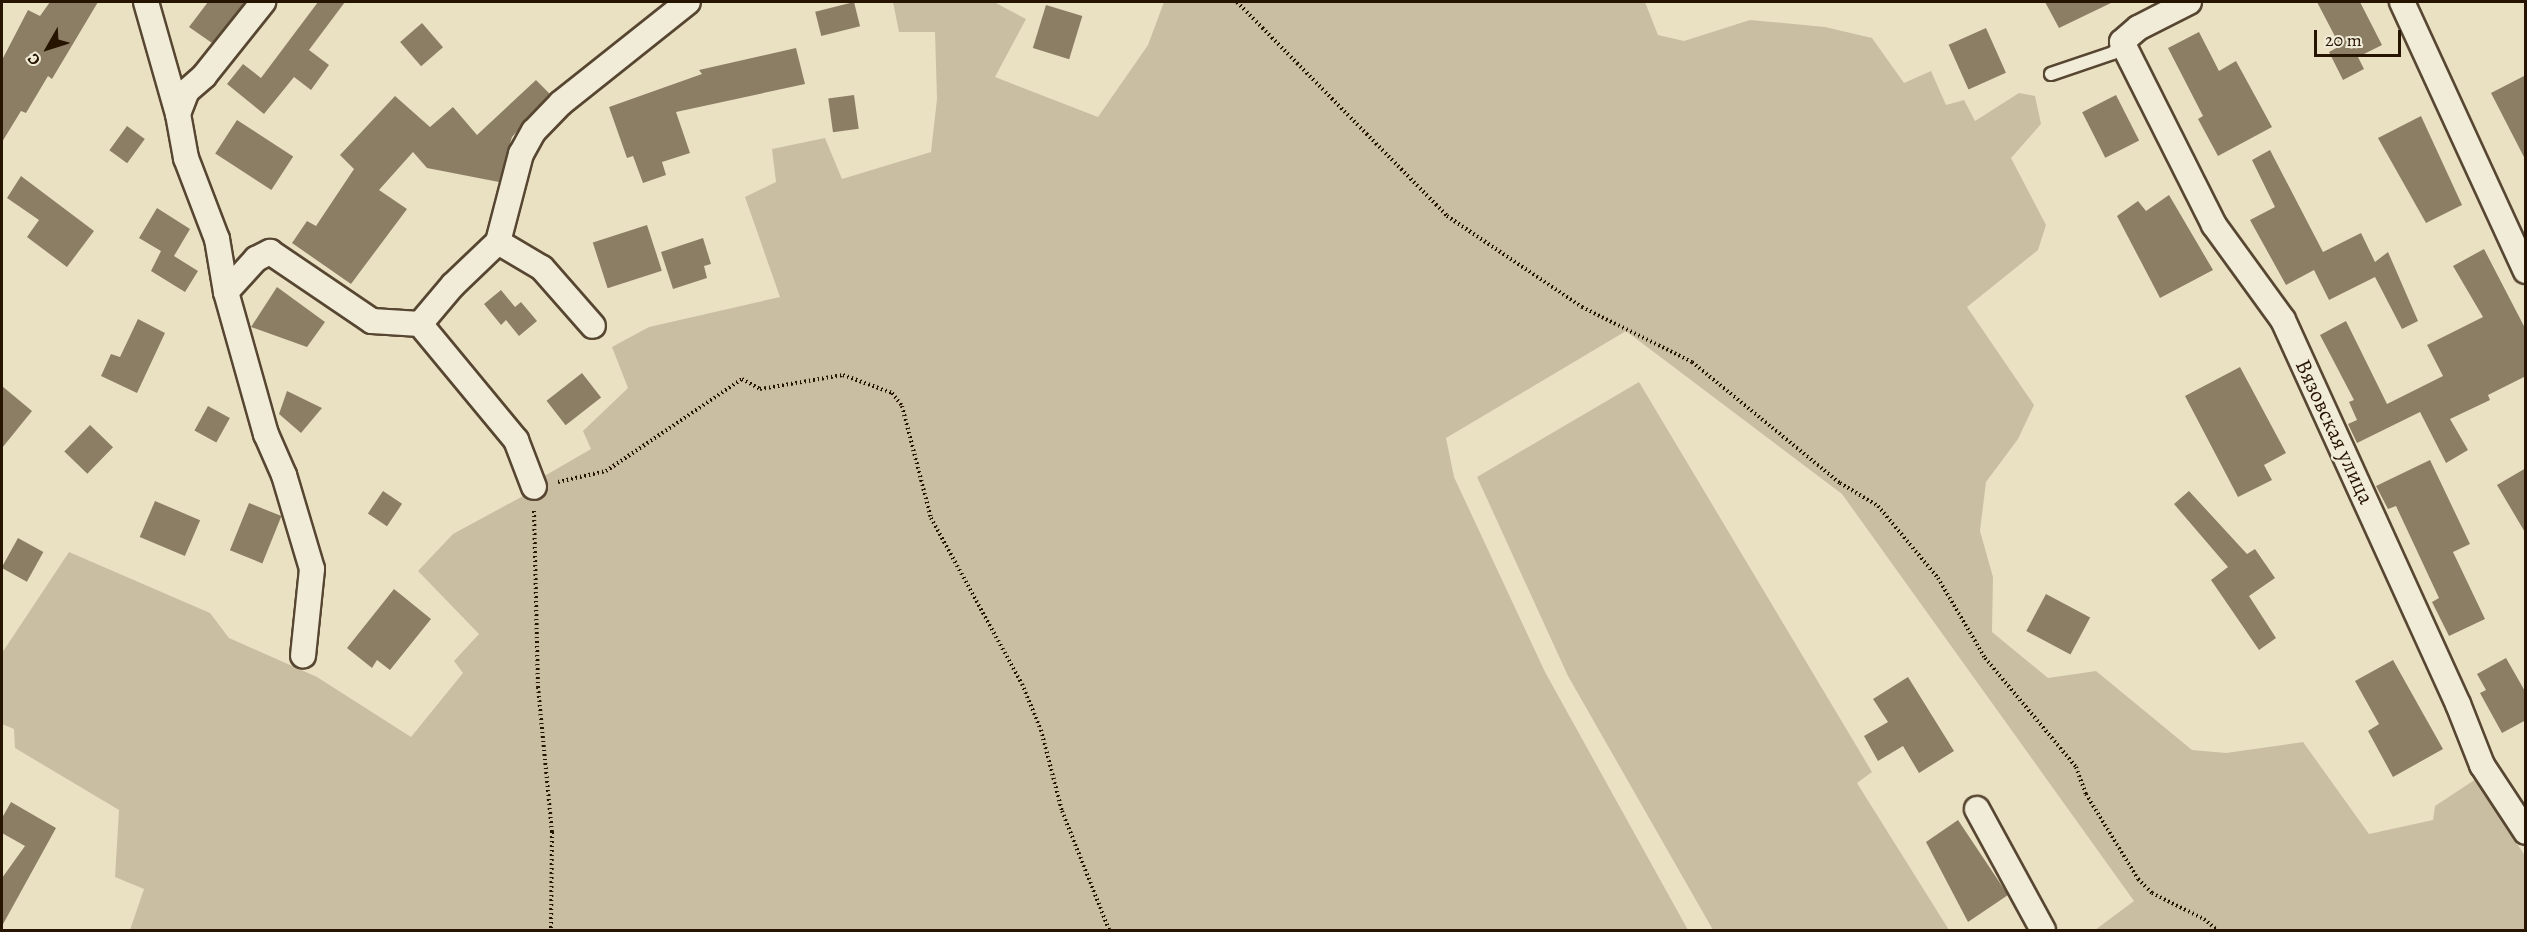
<!DOCTYPE html>
<meta charset="utf-8">
<style>
body{margin:0}
#map{position:relative;width:2527px;height:932px;overflow:hidden;background:#eae1c3;font-family:Alegreya,serif}
div>[style]{position:absolute}
.green>*{inset:0;background:#c9bea2}
.building>*{inset:0;background:#8c7e65;transform-origin:0 0}
.path>*{height:4px;margin-top:-2px;transform-origin:0;background:repeating-linear-gradient(90deg,#261300 0 1.5px,transparent 0 4.5px)}
.roads{filter:drop-shadow(2px 0 #574631) drop-shadow(-2px 0 #574631) drop-shadow(0 2px #574631) drop-shadow(0 -2px #574631)}
.lane>*{height:12px;margin:-6px;padding:0 6px;transform-origin:6px;border-radius:6px;background:#f1ecd8}
.street>*{height:24px;margin:-12px;padding:0 12px;transform-origin:12px;border-radius:12px;background:#f1ecd8}
span{translate:-50% -50%;white-space:nowrap;text-align:center;line-height:1.15;-webkit-text-stroke:4.5px #f1ecd8;paint-order:stroke}
.street-label{font-size:22px;color:#261300}
.frame{position:absolute;inset:0;border:3px solid #261300;pointer-events:none}
.north{position:absolute;left:18px;top:18px;width:60px;height:60px;-webkit-text-stroke:4px #f1ecd8;paint-order:stroke;rotate:231deg;font-size:16px;font-weight:700;line-height:24px;text-align:center;color:#261300}
.north::after{content:'';display:block;margin:auto;width:21px;height:27px;background:#261300;clip-path:polygon(50% 0,100% 100%,50% 72%,0 100%)}
.scale{position:absolute;left:2314px;top:30px;width:87px;height:27px;box-sizing:border-box;border:3px solid #261300;border-top:0;padding-left:8px;font-size:18px;line-height:21px;white-space:nowrap;color:#261300;-webkit-text-stroke:4px #f1ecd8;paint-order:stroke}
</style>
<div id="map">
<div class="green">
<div style="clip-path:polygon(893px 2px,994px 2px,1026px 19px,995px 77px,1098px 117px,1148px 45px,1164px 2px,1645px 2px,1658px 35px,1684px 41px,1750px 20px,1825px 27px,1872px 38px,1904px 83px,1931px 71px,1946px 105px,1964px 100px,1975px 121px,2019px 93px,2035px 96px,2041px 124px,2011px 158px,2046px 225px,2038px 250px,1967px 307px,2034px 405px,2018px 439px,1986px 482px,1980px 531px,1993px 577px,1992px 632px,2048px 678px,2096px 671px,2192px 750px,2226px 753px,2303px 742px,2369px 834px,2433px 820px,2435px 806px,2476px 779px,2525px 856px,2525px 930px,2095px 930px,2134px 901px,1842px 494px,1626px 331px,1446px 438px,1454px 477px,1545px 672px,1688px 930px,130px 930px,144px 889px,115px 877px,119px 810px,15px 748px,14px 729px,2px 724px,2px 653px,69px 552px,210px 613px,229px 638px,317px 677px,411px 737px,463px 673px,454px 661px,479px 634px,418px 571px,453px 534px,523px 496px,541px 478px,591px 449px,583px 431px,628px 388px,612px 347px,649px 327px,780px 297px,745px 197px,776px 182px,772px 149px,825px 138px,842px 179px,931px 152px,937px 99px,935px 32px,899px 32px)"></div>
<div style="clip-path:polygon(1639px 382px,1872px 772px,1857px 783px,1949px 930px,1713px 930px,1568px 676px,1477px 477px)"></div>
</div>
<div class="building">
<div style="clip-path:polygon(50px 2px,98px 2px,52px 79px,48px 76px,26px 113px,21px 111px,2px 142px,2px 60px,28px 10px,40px 16px)"></div>
<div style="clip-path:polygon(208px 2px,245px 2px,212px 43px,189px 27px)"></div>
<div style="clip-path:polygon(318px 2px,345px 2px,309px 50px,329px 65px,311px 90px,294px 77px,264px 114px,227px 84px,243px 64px,261px 78px)"></div>
<div style="left:854px;top:2px;width:25px;height:40px;rotate:76deg"></div>
<div style="clip-path:polygon(2045px 2px,2113px 2px,2059px 28px)"></div>
<div style="clip-path:polygon(2317px 2px,2360px 2px,2382px 45px,2358px 57px,2364px 69px,2343px 80px,2329px 52px,2340px 46px)"></div>
<div style="left:1046px;top:5px;width:38px;height:45px;rotate:17deg"></div>
<div style="left:422px;top:23px;width:32px;height:29px;rotate:49deg"></div>
<div style="left:1986px;top:28px;width:49px;height:41px;rotate:66deg"></div>
<div style="clip-path:polygon(2199px 32px,2219px 71px,2236px 61px,2272px 127px,2218px 156px,2198px 119px,2203px 116px,2168px 48px)"></div>
<div style="clip-path:polygon(796px 48px,805px 84px,676px 112px,690px 153px,662px 162px,666px 175px,643px 183px,633px 156px,627px 158px,609px 107px,702px 74px,699px 70px)"></div>
<div style="clip-path:polygon(2526px 75px,2526px 161px,2491px 93px)"></div>
<div style="clip-path:polygon(536px 80px,550px 94px,512px 137px,499px 182px,427px 168px,413px 152px,379px 190px,407px 209px,351px 284px,292px 243px,307px 221px,316px 226px,354px 169px,340px 155px,395px 96px,430px 127px,453px 107px,477px 135px)"></div>
<div style="left:854px;top:95px;width:34px;height:26px;rotate:82deg"></div>
<div style="left:2116px;top:95px;width:51px;height:38px;rotate:63deg"></div>
<div style="clip-path:polygon(2421px 116px,2462px 205px,2426px 223px,2378px 138px)"></div>
<div style="left:237px;top:120px;width:67px;height:40px;rotate:33deg"></div>
<div style="left:127px;top:126px;width:22px;height:30px;rotate:36deg"></div>
<div style="clip-path:polygon(2270px 150px,2323px 252px,2361px 233px,2375px 262px,2388px 252px,2418px 321px,2402px 329px,2375px 277px,2329px 300px,2314px 270px,2286px 285px,2250px 220px,2275px 207px,2252px 160px)"></div>
<div style="clip-path:polygon(21px 176px,94px 231px,67px 267px,27px 237px,39px 220px,7px 198px)"></div>
<div style="clip-path:polygon(2169px 195px,2213px 270px,2160px 298px,2117px 216px,2138px 201px,2146px 211px)"></div>
<div style="clip-path:polygon(157px 208px,190px 229px,174px 256px,198px 271px,185px 292px,151px 271px,161px 251px,139px 238px)"></div>
<div style="left:647px;top:225px;width:48px;height:57px;rotate:72deg"></div>
<div style="clip-path:polygon(703px 238px,711px 264px,704px 266px,707px 278px,673px 289px,661px 252px)"></div>
<div style="clip-path:polygon(2484px 249px,2526px 330px,2526px 376px,2488px 395px,2490px 400px,2450px 419px,2468px 450px,2446px 463px,2420px 412px,2357px 443px,2348px 424px,2357px 420px,2349px 402px,2354px 400px,2320px 335px,2346px 321px,2387px 404px,2443px 376px,2427px 345px,2483px 317px,2453px 266px)"></div>
<div style="clip-path:polygon(277px 287px,325px 322px,307px 347px,251px 327px)"></div>
<div style="clip-path:polygon(501px 290px,515px 307px,521px 302px,537px 321px,519px 336px,506px 320px,501px 325px,484px 304px)"></div>
<div style="clip-path:polygon(138px 319px,165px 333px,137px 393px,101px 376px,111px 354px,120px 357px)"></div>
<div style="clip-path:polygon(2240px 367px,2286px 453px,2264px 465px,2272px 480px,2238px 497px,2185px 396px)"></div>
<div style="left:582px;top:373px;width:31px;height:45px;rotate:52deg"></div>
<div style="clip-path:polygon(2px 386px,32px 411px,2px 448px)"></div>
<div style="clip-path:polygon(287px 391px,322px 408px,301px 433px,279px 414px)"></div>
<div style="left:208px;top:406px;width:25px;height:28px;rotate:29deg"></div>
<div style="left:90px;top:425px;width:32px;height:37px;rotate:44deg"></div>
<div style="clip-path:polygon(2430px 460px,2470px 544px,2453px 552px,2485px 619px,2449px 636px,2432px 602px,2439px 598px,2396px 506px,2388px 509px,2376px 486px)"></div>
<div style="clip-path:polygon(2526px 468px,2526px 534px,2497px 485px)"></div>
<div style="left:383px;top:491px;width:23px;height:27px;rotate:34deg"></div>
<div style="clip-path:polygon(2189px 491px,2247px 554px,2255px 549px,2275px 578px,2249px 596px,2276px 638px,2259px 650px,2211px 580px,2228px 567px,2174px 504px)"></div>
<div style="left:155px;top:501px;width:49px;height:39px;rotate:23deg"></div>
<div style="left:249px;top:503px;width:35px;height:51px;rotate:22deg"></div>
<div style="left:18px;top:538px;width:29px;height:34px;rotate:29deg"></div>
<div style="clip-path:polygon(394px 589px,431px 619px,390px 670px,377px 660px,372px 668px,347px 648px)"></div>
<div style="left:2046px;top:594px;width:50px;height:42px;rotate:28deg"></div>
<div style="clip-path:polygon(2506px 658px,2526px 693px,2526px 720px,2502px 733px,2480px 693px,2486px 690px,2477px 674px)"></div>
<div style="clip-path:polygon(2393px 660px,2443px 749px,2393px 777px,2368px 731px,2379px 724px,2355px 681px)"></div>
<div style="clip-path:polygon(1908px 677px,1954px 751px,1919px 773px,1903px 746px,1878px 761px,1864px 736px,1888px 722px,1873px 699px)"></div>
<div style="clip-path:polygon(11px 802px,56px 828px,2px 926px,2px 878px,25px 846px,2px 833px,2px 818px)"></div>
<div style="clip-path:polygon(1958px 820px,2008px 895px,1968px 922px,1926px 842px)"></div>
</div>
<div class="path">
<div style="left:1237px;top:2px;width:300px;rotate:45.5deg"></div>
<div style="left:1447px;top:216px;width:163px;rotate:34deg"></div>
<div style="left:1582px;top:307px;width:123px;rotate:26.6deg"></div>
<div style="left:1692px;top:362px;width:191px;rotate:39.3deg"></div>
<div style="left:1840px;top:483px;width:44px;rotate:31.2deg"></div>
<div style="left:1878px;top:506px;width:94px;rotate:50.2deg"></div>
<div style="left:1938px;top:578px;width:93px;rotate:59.6deg"></div>
<div style="left:1985px;top:658px;width:142px;rotate:50.1deg"></div>
<div style="left:2076px;top:767px;width:29px;rotate:70deg"></div>
<div style="left:2086px;top:794px;width:100px;rotate:58.5deg"></div>
<div style="left:2138px;top:879px;width:20px;rotate:45deg"></div>
<div style="left:2152px;top:893px;width:58px;rotate:26.6deg"></div>
<div style="left:2204px;top:919px;width:17px;rotate:40deg"></div>
<div style="left:558px;top:482px;width:49px;rotate:-12.9deg"></div>
<div style="left:606px;top:471px;width:164px;rotate:-34.1deg"></div>
<div style="left:742px;top:379px;width:21px;rotate:29deg"></div>
<div style="left:760px;top:389px;width:84px;rotate:-9.6deg"></div>
<div style="left:843px;top:375px;width:52px;rotate:20.2deg"></div>
<div style="left:892px;top:393px;width:16px;rotate:52deg"></div>
<div style="left:902px;top:406px;width:116px;rotate:75.5deg"></div>
<div style="left:931px;top:518px;width:189px;rotate:61.3deg"></div>
<div style="left:1022px;top:684px;width:50px;rotate:67.6deg"></div>
<div style="left:1041px;top:730px;width:84px;rotate:75.5deg"></div>
<div style="left:1062px;top:811px;width:128px;rotate:68.4deg"></div>
<div style="left:534px;top:511px;width:176px;rotate:88.7deg"></div>
<div style="left:538px;top:687px;width:146px;rotate:84.5deg"></div>
<div style="left:552px;top:832px;width:98px;rotate:90.6deg"></div>
</div>
<div class="roads">
<div class="lane">
<div style="left:2051px;top:74px;width:65px;rotate:-18.7deg"></div>
<div style="left:2113px;top:53px;width:14px;rotate:-51deg"></div>
</div>
<div class="street">
<div style="left:146px;top:2px;width:116px;rotate:74.1deg"></div>
<div style="left:178px;top:114px;width:45px;rotate:79.7deg"></div>
<div style="left:186px;top:158px;width:87px;rotate:69.1deg"></div>
<div style="left:217px;top:239px;width:54px;rotate:80.4deg"></div>
<div style="left:226px;top:292px;width:148px;rotate:74.3deg"></div>
<div style="left:266px;top:434px;width:45px;rotate:66.3deg"></div>
<div style="left:284px;top:475px;width:98px;rotate:73.4deg"></div>
<div style="left:312px;top:569px;width:87px;rotate:95.9deg"></div>
<div style="left:2189px;top:2px;width:57px;rotate:153deg"></div>
<div style="left:2138px;top:28px;width:21px;rotate:139deg"></div>
<div style="left:2122px;top:42px;width:205px;rotate:63.3deg"></div>
<div style="left:2214px;top:225px;width:117px;rotate:54deg"></div>
<div style="left:2283px;top:320px;width:422px;rotate:65.5deg"></div>
<div style="left:2458px;top:704px;width:66px;rotate:68.5deg"></div>
<div style="left:2482px;top:765px;width:80px;rotate:56.7deg"></div>
<div style="left:2402px;top:2px;width:296px;rotate:65.3deg"></div>
<div style="left:178px;top:114px;width:25px;rotate:-69deg"></div>
<div style="left:187px;top:91px;width:23px;rotate:-41deg"></div>
<div style="left:204px;top:76px;width:95px;rotate:-51.4deg"></div>
<div style="left:498px;top:242px;width:51px;rotate:30.6deg"></div>
<div style="left:542px;top:268px;width:77px;rotate:48.7deg"></div>
<div style="left:226px;top:292px;width:45px;rotate:-47.7deg"></div>
<div style="left:256px;top:259px;width:16px;rotate:-27deg"></div>
<div style="left:270px;top:252px;width:123px;rotate:34.1deg"></div>
<div style="left:372px;top:321px;width:48px;rotate:3.6deg"></div>
<div style="left:420px;top:324px;width:151px;rotate:50.4deg"></div>
<div style="left:516px;top:440px;width:50px;rotate:69deg"></div>
<div style="left:420px;top:324px;width:51px;rotate:-49.8deg"></div>
<div style="left:453px;top:285px;width:62px;rotate:-43.7deg"></div>
<div style="left:498px;top:242px;width:91px;rotate:-75.4deg"></div>
<div style="left:521px;top:154px;width:26px;rotate:-61deg"></div>
<div style="left:534px;top:131px;width:39px;rotate:-46deg"></div>
<div style="left:561px;top:103px;width:162px;rotate:-38.5deg"></div>
<div style="left:1977px;top:809px;width:138px;rotate:61.4deg"></div>
</div>
</div>
<div class="street-label">
<span style="left:2334px;top:432px;rotate:65deg">Вязовская улица</span>
</div>
<div class="frame"></div>
<div class="north">С</div>
<div class="scale">20 m</div>
</div>
